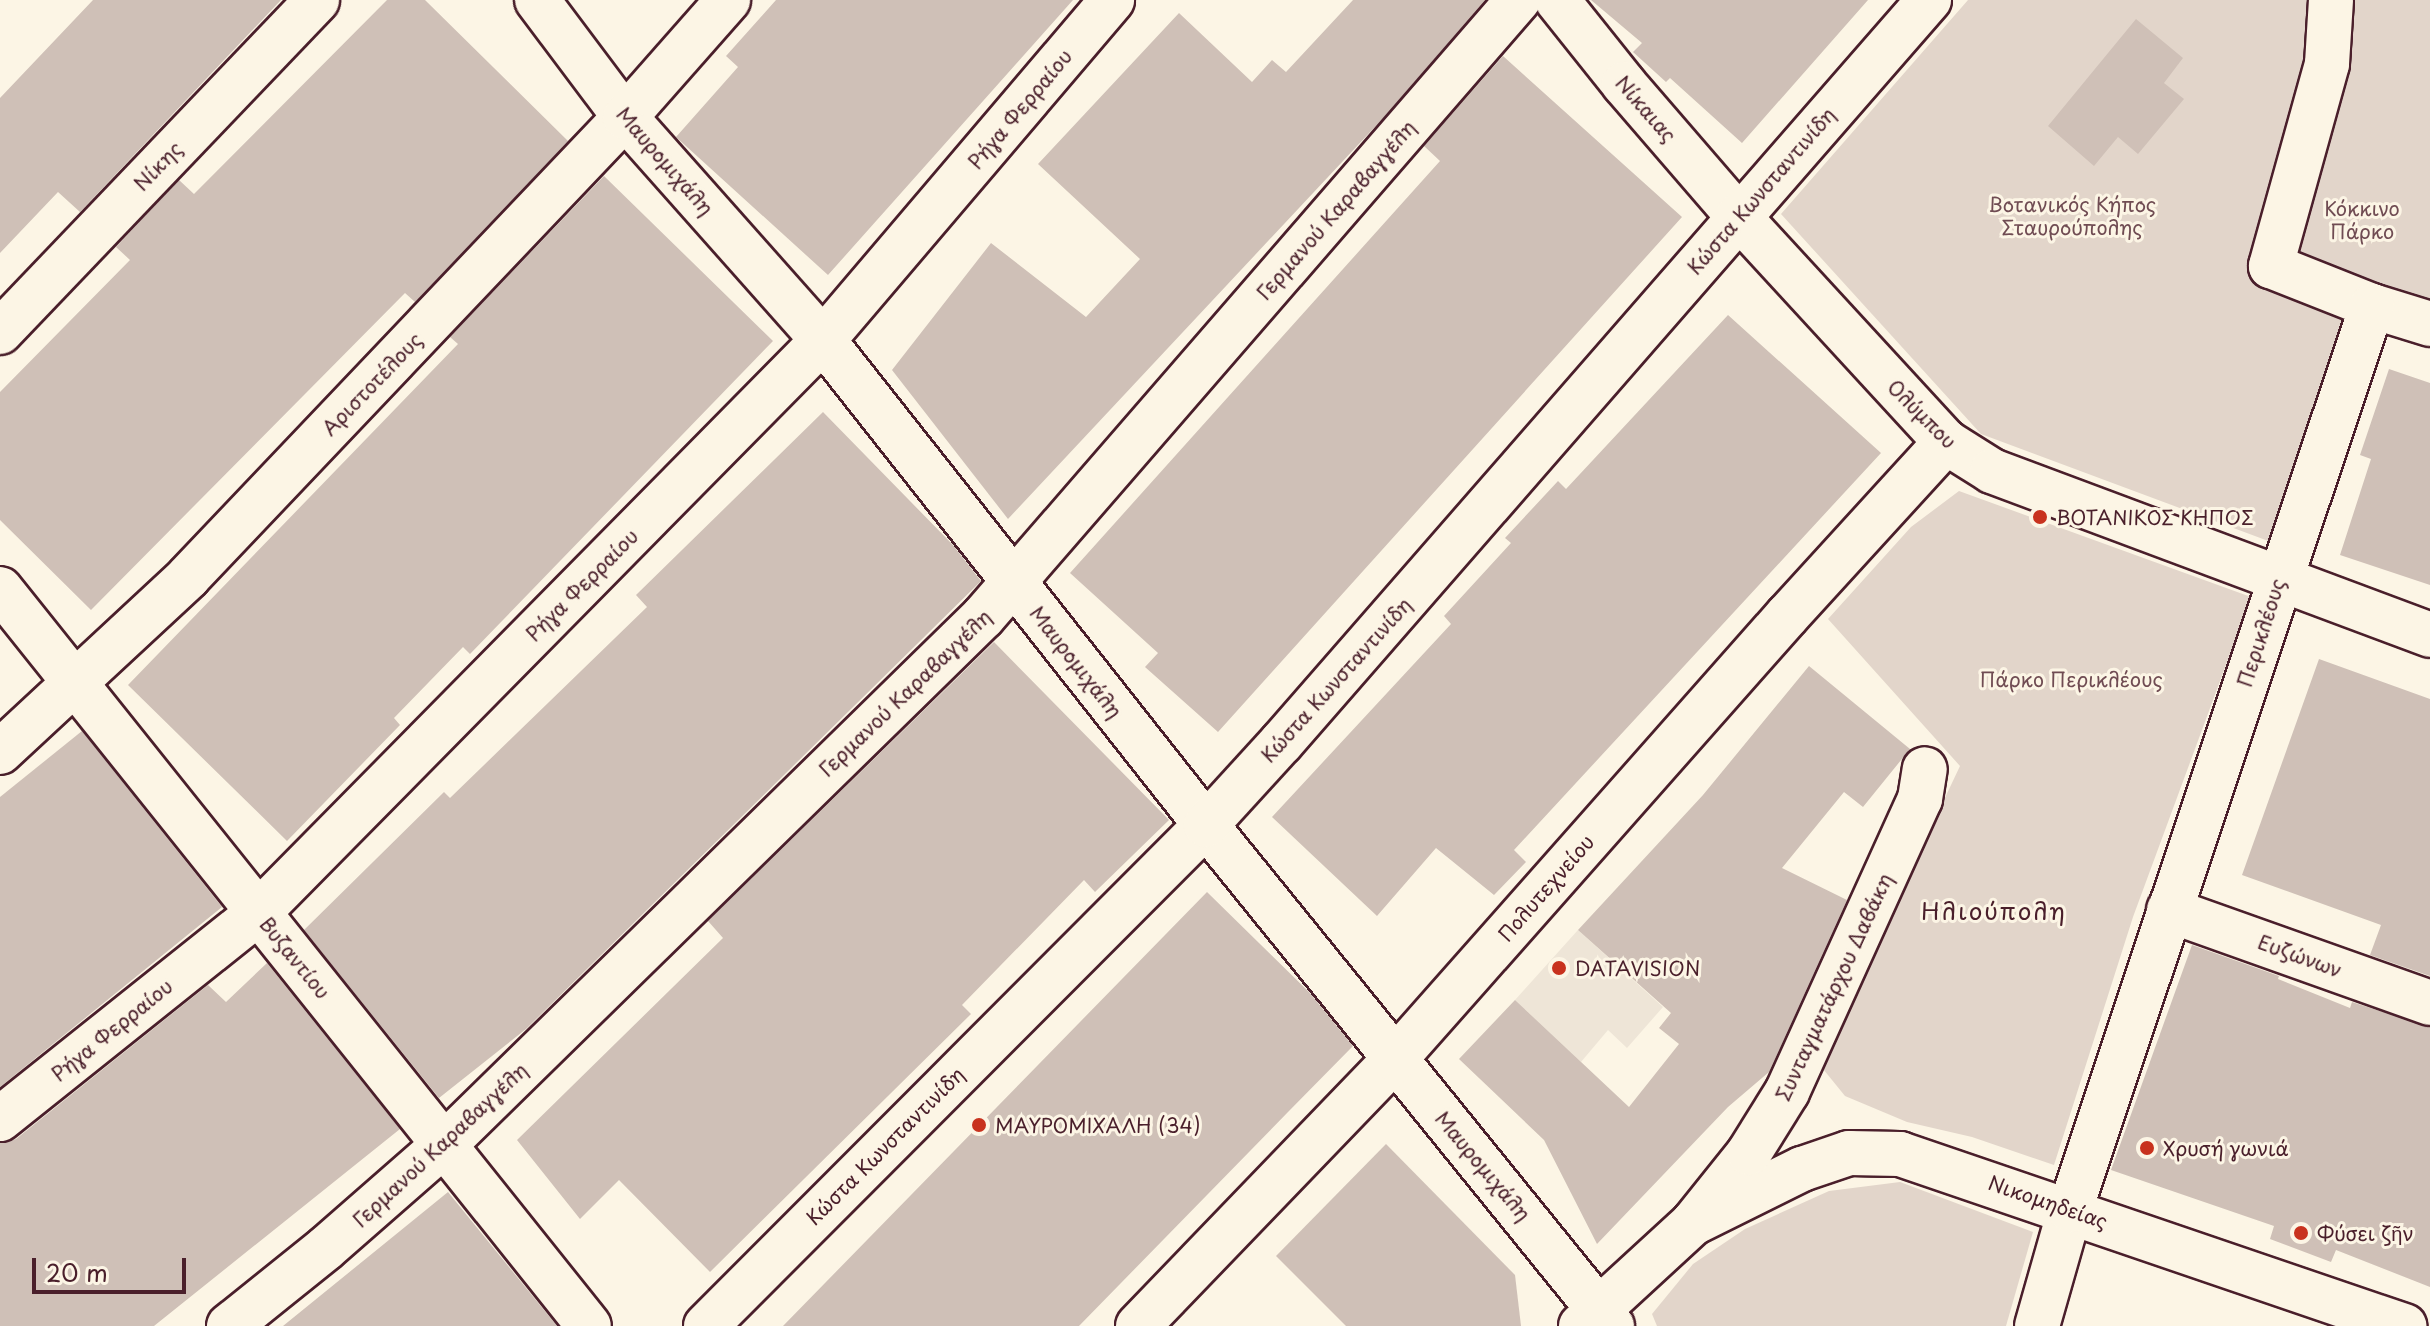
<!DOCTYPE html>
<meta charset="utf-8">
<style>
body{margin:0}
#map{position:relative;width:2430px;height:1326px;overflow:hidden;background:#fcf5e5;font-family:"Playpen Sans",sans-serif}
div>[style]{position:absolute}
.built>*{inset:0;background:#eee5d7}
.green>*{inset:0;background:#e2d5ca}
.building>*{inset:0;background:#cfc0b7}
.roads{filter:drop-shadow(2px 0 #4a1f2b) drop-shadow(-2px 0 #4a1f2b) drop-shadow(0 2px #4a1f2b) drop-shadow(0 -2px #4a1f2b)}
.minor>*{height:44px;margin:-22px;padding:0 22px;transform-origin:22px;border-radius:22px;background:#fcf5e5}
.dots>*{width:22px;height:22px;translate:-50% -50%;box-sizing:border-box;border:4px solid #fcf5e5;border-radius:50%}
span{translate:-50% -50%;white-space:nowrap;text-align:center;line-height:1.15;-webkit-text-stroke:6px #fcf5e5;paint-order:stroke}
.street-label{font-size:20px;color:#4a1f2b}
.park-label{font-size:20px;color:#704c53}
.poi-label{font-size:20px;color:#4a1f2b}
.left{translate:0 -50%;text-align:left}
.quarter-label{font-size:24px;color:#4a1f2b;letter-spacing:2px}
.scale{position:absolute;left:32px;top:1258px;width:154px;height:36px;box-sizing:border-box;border:4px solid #4a1f2b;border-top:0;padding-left:10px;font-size:24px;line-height:28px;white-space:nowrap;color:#4a1f2b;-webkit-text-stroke:6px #fcf5e5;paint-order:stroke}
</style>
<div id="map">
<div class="built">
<div style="clip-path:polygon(1578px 930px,1663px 1007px,1627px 1048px,1608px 1030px,1581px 1062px,1515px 1000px)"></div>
</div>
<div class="green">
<div style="clip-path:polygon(1968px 0,2430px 0,2430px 315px,2356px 292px,2271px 542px,1981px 434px,1781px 214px)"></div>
<div style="clip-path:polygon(1959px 491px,2251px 597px,2133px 917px,2054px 1165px,1972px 1137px,1907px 1122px,1845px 1096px,1819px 1064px,1960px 766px,1828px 619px,1911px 527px)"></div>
<div style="clip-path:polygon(1900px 1182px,2033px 1232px,2006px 1326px,1657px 1326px,1652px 1314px,1693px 1264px,1745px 1229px,1829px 1191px)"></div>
</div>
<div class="building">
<div style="clip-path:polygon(93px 0,281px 0,80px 212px,58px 192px,0 253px,0 98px)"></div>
<div style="clip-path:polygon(387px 0,425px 0,568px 141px,415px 302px,405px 293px,91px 610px,0 520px,0 392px,130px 260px,116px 247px,179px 180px,194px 194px)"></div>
<div style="clip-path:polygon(776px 0,1073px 0,828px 275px,676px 137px,738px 67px,726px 56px)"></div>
<div style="clip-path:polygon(1353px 0,1485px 0,1386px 115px,1008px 519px,892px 370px,991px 243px,1086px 317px,1140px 259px,1038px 164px,1179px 13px,1252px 82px,1272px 60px,1286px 72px)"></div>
<div style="clip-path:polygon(1591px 0,1868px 0,1742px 143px,1670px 78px,1666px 82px,1633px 52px,1642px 43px)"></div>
<div style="clip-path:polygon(2136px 19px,2183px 58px,2164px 83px,2184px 99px,2138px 154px,2118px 137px,2094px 166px,2048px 126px)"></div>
<div style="clip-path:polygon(1503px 56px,1682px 217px,1218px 732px,1145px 667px,1158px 653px,1070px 573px,1440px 161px,1424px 146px)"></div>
<div style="clip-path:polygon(604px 176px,773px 341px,470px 654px,463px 647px,394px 718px,400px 725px,287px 841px,128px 685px,458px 344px,450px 337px)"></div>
<div style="clip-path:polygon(1728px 315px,1881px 453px,1514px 850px,1526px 862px,1494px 895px,1436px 848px,1377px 916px,1272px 817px,1451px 624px,1444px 616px,1511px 543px,1505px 538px,1558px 481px,1566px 489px)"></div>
<div style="clip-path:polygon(2389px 369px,2430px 383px,2430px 585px,2340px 555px,2371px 459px,2360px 455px)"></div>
<div style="clip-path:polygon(823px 412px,953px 545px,981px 581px,526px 1029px,439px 1098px,304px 930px,444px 792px,450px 798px,647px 607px,636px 595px)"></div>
<div style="clip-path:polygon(994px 642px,1169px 820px,1095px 892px,1084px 880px,962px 1005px,971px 1014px,710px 1272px,619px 1180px,580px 1219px,517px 1140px,723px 938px,708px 921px)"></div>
<div style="clip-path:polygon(2319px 659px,2430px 699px,2430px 976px,2370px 955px,2381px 925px,2242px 875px)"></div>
<div style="clip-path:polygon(1809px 666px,1910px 749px,1863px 807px,1844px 792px,1782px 868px,1847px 900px,1769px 1072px,1728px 1107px,1597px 1244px,1544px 1140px,1459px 1059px,1515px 1000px,1629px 1107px,1679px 1044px,1659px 1028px,1671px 1013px,1578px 930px,1703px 795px)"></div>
<div style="clip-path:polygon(82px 731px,222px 907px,0 1087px,0 797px)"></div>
<div style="clip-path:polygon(1207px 892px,1310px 993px,1353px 1046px,1288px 1112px,1079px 1326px,783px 1326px)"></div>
<div style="clip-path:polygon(2192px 945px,2279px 976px,2278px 979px,2350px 1008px,2352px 1002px,2430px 1027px,2430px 1287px,2336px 1250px,2331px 1262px,2270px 1239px,2274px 1226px,2111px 1170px)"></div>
<div style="clip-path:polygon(267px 963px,400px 1129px,154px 1326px,0 1326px,0 1143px,16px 1139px,208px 985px,226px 1002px)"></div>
<div style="clip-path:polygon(1386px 1144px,1515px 1275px,1521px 1326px,1346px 1326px,1276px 1256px)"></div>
<div style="clip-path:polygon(448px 1192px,557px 1326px,283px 1326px,384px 1244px)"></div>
</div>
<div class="roads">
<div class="minor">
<div style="left:537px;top:0;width:146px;rotate:53.1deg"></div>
<div style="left:625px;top:117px;width:298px;rotate:48.4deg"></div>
<div style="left:823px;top:340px;width:618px;rotate:51.7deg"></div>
<div style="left:1206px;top:825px;width:645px;rotate:50.98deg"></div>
<div style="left:1557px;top:0;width:107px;rotate:51.4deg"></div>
<div style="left:1624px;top:84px;width:174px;rotate:49.2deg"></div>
<div style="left:1738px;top:216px;width:307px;rotate:47.4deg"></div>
<div style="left:1946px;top:442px;width:54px;rotate:32.2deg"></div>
<div style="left:1992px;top:471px;width:468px;rotate:20.5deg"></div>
<div style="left:2331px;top:0;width:64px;rotate:93.6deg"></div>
<div style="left:2327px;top:64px;width:210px;rotate:105.5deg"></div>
<div style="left:2271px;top:266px;width:109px;rotate:21.6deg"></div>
<div style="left:2372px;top:306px;width:61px;rotate:17.2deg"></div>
<div style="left:0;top:332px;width:459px;rotate:-46.3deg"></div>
<div style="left:0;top:589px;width:943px;rotate:51.37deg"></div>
<div style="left:0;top:752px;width:257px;rotate:-42.9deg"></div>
<div style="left:188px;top:577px;width:634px;rotate:-46.47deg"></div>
<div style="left:625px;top:117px;width:156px;rotate:-48.6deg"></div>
<div style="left:2169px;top:910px;width:277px;rotate:19.6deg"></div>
<div style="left:0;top:1119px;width:330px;rotate:-38.6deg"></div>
<div style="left:258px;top:913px;width:805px;rotate:-45.4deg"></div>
<div style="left:823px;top:340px;width:446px;rotate:-49.6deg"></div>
<div style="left:1693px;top:1223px;width:122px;rotate:-26.4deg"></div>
<div style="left:1802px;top:1169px;width:50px;rotate:-18.8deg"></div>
<div style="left:1849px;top:1153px;width:51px;rotate:1.1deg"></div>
<div style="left:1900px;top:1154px;width:533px;rotate:18.84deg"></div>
<div style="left:229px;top:1326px;width:124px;rotate:-38.8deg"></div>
<div style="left:326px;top:1248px;width:159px;rotate:-41.2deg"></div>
<div style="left:446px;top:1143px;width:752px;rotate:-44.41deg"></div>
<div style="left:983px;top:617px;width:817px;rotate:-49.07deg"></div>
<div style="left:706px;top:1326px;width:708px;rotate:-45.06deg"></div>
<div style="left:1206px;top:825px;width:111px;rotate:-47.6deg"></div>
<div style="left:1281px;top:743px;width:986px;rotate:-48.91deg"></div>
<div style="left:1138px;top:1326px;width:371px;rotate:-46.1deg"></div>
<div style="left:1395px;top:1059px;width:592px;rotate:-48.5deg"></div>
<div style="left:1787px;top:616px;width:236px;rotate:-47.6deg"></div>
<div style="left:1581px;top:1326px;width:152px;rotate:-42.6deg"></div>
<div style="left:1693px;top:1223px;width:90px;rotate:-51.3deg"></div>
<div style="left:1749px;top:1153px;width:72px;rotate:-58.1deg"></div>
<div style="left:1787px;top:1092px;width:322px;rotate:-65.6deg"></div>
<div style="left:1920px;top:799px;width:30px;rotate:-81deg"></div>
<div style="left:2037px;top:1326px;width:121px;rotate:-74.1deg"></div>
<div style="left:2070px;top:1210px;width:953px;rotate:-71.53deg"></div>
</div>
</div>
<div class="dots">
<div style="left:2040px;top:517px;background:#c8321e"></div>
<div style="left:1559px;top:968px;background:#c8321e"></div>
<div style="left:979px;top:1125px;background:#c8321e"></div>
<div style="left:2147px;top:1148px;background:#c8321e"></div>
<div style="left:2301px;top:1233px;background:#c8321e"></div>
</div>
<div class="street-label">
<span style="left:1020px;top:109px;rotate:-50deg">Ρήγα Φερραίου</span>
<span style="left:1646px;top:109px;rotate:49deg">Νίκαιας</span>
<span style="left:665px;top:161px;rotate:49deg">Μαυρομιχάλη</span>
<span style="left:158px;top:166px;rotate:-46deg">Νίκης</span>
<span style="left:1761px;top:191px;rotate:-49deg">Κώστα Κωνσταντινίδη</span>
<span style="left:1336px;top:210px;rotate:-49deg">Γερμανού Καραβαγγέλη</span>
<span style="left:372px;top:384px;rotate:-46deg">Αριστοτέλους</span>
<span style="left:1922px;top:414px;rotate:45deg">Ολύμπου</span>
<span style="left:582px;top:585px;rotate:-45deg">Ρήγα Φερραίου</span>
<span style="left:2261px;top:633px;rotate:-72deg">Περικλέους</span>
<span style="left:1076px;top:662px;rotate:52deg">Μαυρομιχάλη</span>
<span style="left:1336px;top:680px;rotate:-48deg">Κώστα Κωνσταντινίδη</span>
<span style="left:905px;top:693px;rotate:-44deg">Γερμανού Καραβαγγέλη</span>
<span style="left:1546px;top:888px;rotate:-49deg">Πολυτεχνείου</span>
<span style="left:2300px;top:956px;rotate:20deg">Ευζώνων</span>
<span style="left:295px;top:958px;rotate:51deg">Βυζαντίου</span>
<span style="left:1834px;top:987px;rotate:-65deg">Συνταγματάρχου Δαβάκη</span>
<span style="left:112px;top:1030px;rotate:-39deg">Ρήγα Φερραίου</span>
<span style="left:440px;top:1145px;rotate:-43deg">Γερμανού Καραβαγγέλη</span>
<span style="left:885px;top:1146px;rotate:-45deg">Κώστα Κωνσταντινίδη</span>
<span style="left:1483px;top:1166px;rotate:50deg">Μαυρομιχάλη</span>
<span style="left:2048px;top:1202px;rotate:19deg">Νικομηδείας</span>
</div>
<div class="park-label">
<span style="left:2072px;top:216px">Βοτανικός Κήπος<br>Σταυρούπολης</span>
<span style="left:2362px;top:220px">Κόκκινο<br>Πάρκο</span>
<span style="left:2071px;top:679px">Πάρκο Περικλέους</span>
</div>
<div class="poi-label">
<span class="left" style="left:2056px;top:517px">ΒΟΤΑΝΙΚΟΣ ΚΗΠΟΣ</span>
<span class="left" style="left:1575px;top:968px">DATAVISION</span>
<span class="left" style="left:995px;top:1125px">ΜΑΥΡΟΜΙΧΑΛΗ (34)</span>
<span class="left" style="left:2163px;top:1148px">Χρυσή γωνιά</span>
<span class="left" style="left:2317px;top:1233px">Φύσει ζῆν</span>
</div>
<div class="quarter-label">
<span style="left:1994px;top:911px">Ηλιούπολη</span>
</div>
<div class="scale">20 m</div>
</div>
